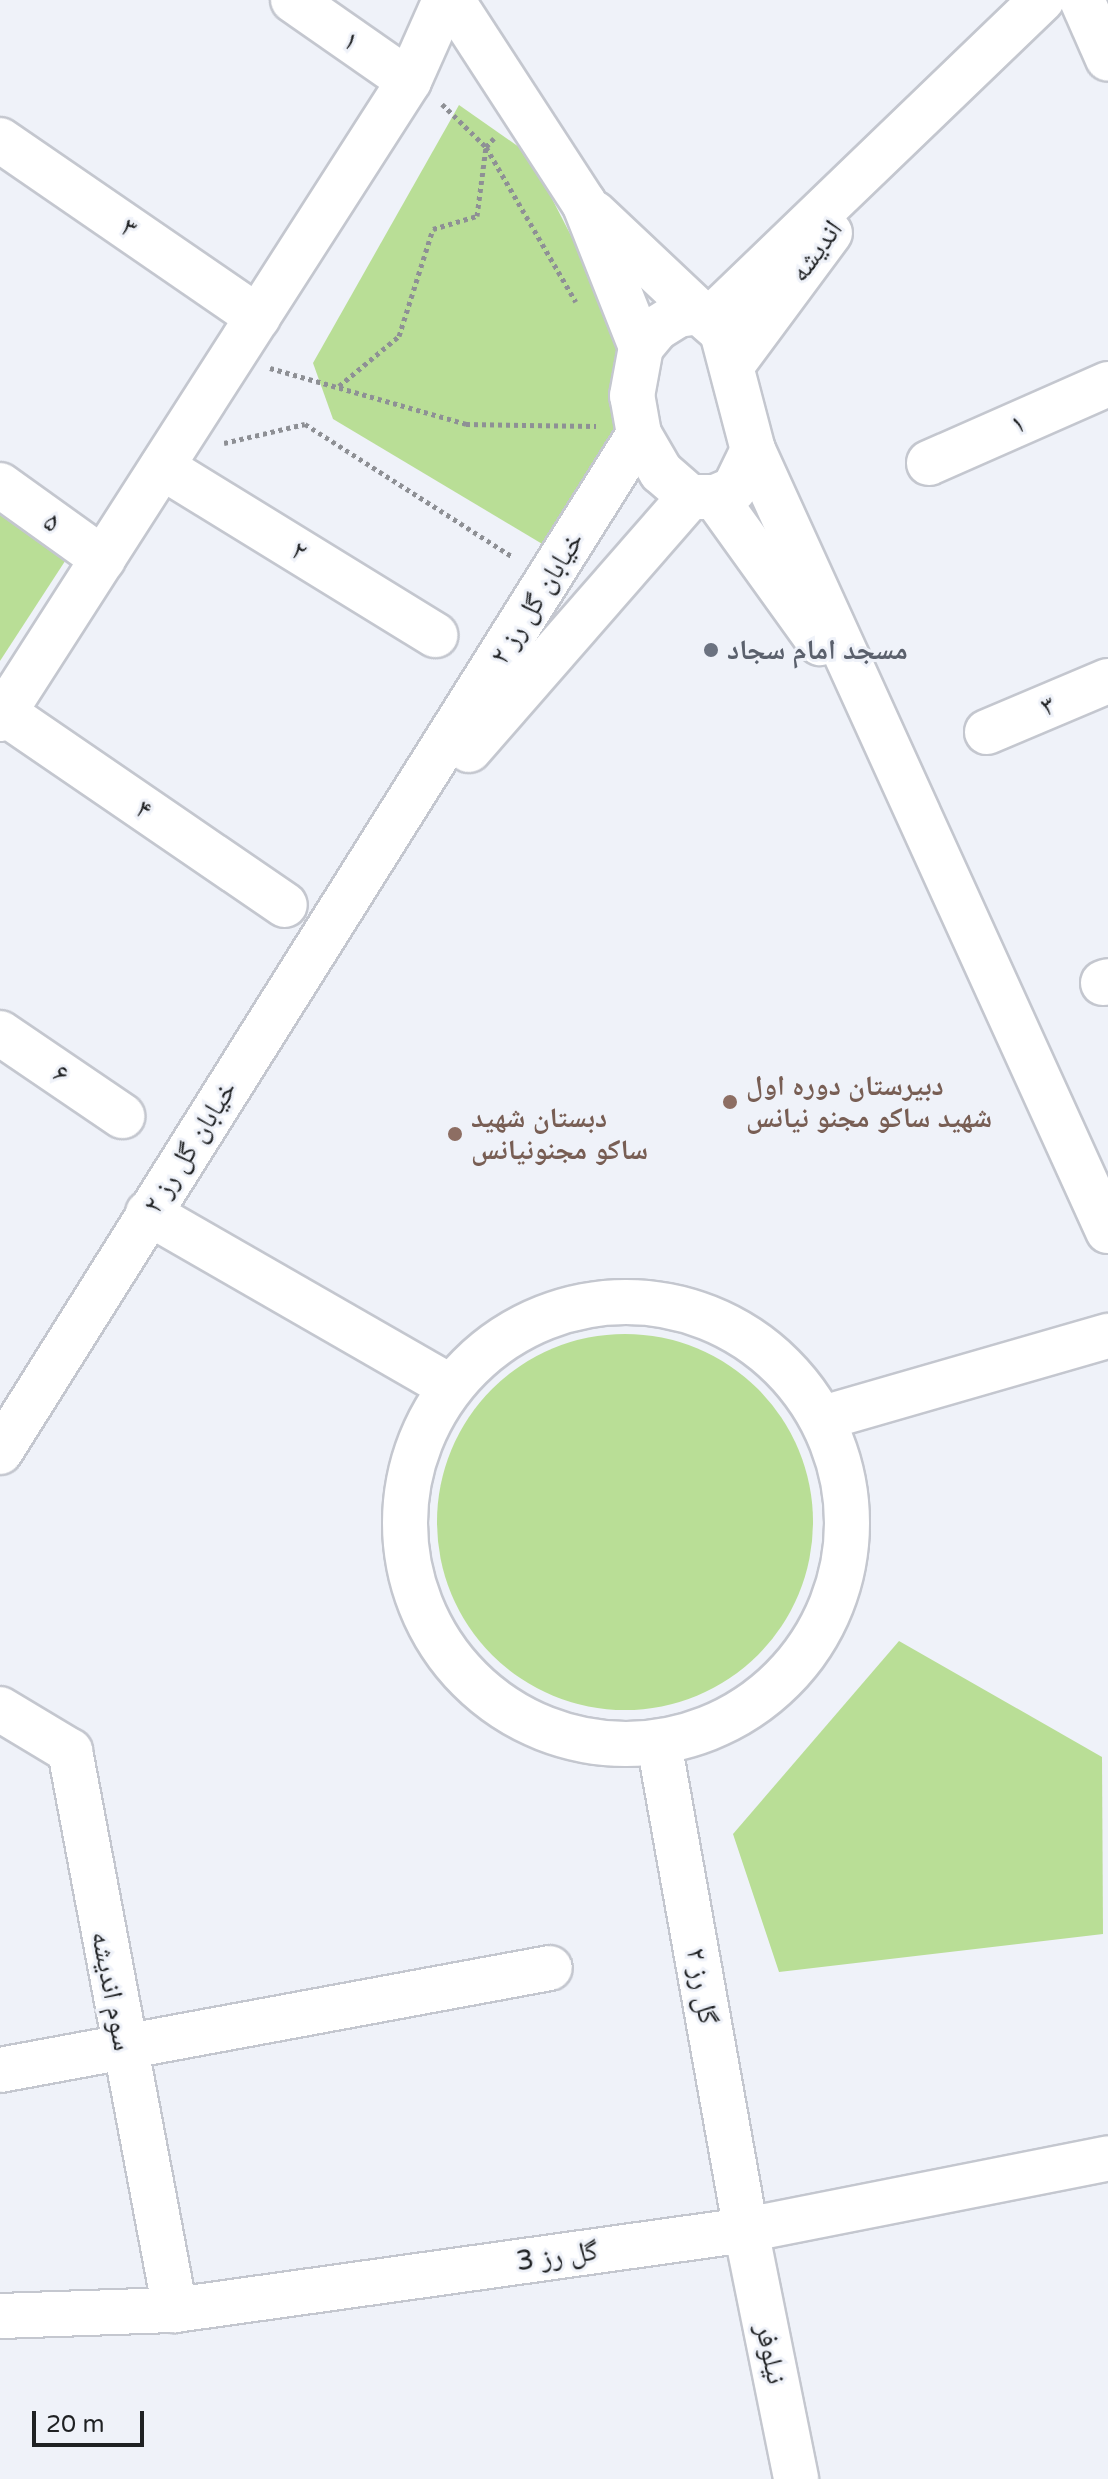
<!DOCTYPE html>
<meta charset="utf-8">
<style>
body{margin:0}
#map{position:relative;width:1108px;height:2479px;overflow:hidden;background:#eff2f9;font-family:"Varela Round","Noto Naskh Arabic",sans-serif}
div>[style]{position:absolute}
.green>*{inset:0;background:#b9de96}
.round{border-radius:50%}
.path>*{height:5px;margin-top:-2.5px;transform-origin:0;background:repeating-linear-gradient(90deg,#8e9095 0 4px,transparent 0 8px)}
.roads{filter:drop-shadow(2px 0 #c4c7cf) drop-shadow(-2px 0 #c4c7cf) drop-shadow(0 2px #c4c7cf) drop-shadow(0 -2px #c4c7cf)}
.minor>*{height:44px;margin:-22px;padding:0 22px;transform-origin:22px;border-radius:22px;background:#fff}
.minor>.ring{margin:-22px;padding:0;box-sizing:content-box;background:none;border:44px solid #fff;border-radius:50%}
.dots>*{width:22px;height:22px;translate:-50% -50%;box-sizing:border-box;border:4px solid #eff2f9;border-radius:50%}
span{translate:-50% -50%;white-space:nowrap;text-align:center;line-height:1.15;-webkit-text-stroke:6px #eff2f9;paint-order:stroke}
.street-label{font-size:28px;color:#1f2123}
.worship-label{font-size:28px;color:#5b616d;font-weight:700}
.left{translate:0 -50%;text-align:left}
.education-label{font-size:28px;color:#785e54;font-weight:700}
.scale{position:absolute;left:32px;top:2411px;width:112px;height:36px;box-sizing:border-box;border:4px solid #1f2123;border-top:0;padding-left:10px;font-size:24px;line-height:28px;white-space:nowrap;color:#1f2123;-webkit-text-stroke:6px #eff2f9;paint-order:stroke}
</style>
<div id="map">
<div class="green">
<div style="clip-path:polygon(459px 105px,529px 154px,634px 358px,619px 451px,554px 551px,333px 419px,313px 363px)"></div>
<div style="clip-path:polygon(0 511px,69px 555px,0 661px)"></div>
<div class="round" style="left:437px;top:1334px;width:376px;height:376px"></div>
<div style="clip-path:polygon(899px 1641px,1102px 1757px,1103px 1934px,779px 1972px,733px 1834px)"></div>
</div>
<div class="path">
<div style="left:442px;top:104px;width:62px;rotate:44.3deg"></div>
<div style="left:486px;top:147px;width:179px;rotate:59.9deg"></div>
<div style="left:270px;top:368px;width:204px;rotate:15.9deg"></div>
<div style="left:466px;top:424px;width:130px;rotate:0.9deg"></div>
<div style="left:339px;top:386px;width:78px;rotate:-39.8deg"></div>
<div style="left:399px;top:336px;width:112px;rotate:-72.4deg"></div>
<div style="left:433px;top:229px;width:46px;rotate:-16.5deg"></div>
<div style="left:477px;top:216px;width:70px;rotate:-82.6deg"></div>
<div style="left:486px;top:147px;width:12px;rotate:-48deg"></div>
<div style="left:224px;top:443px;width:83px;rotate:-13.2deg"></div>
<div style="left:305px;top:424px;width:247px;rotate:32.6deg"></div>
</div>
<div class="roads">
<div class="minor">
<div style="left:293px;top:0;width:141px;rotate:34.9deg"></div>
<div style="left:452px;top:0;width:242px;rotate:57deg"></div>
<div style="left:584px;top:203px;width:155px;rotate:68.4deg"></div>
<div style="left:1082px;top:0;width:64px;rotate:66.2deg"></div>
<div style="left:0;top:140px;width:313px;rotate:34.5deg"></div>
<div style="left:594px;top:213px;width:144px;rotate:43.3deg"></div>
<div style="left:699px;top:312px;width:30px;rotate:41deg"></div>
<div style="left:722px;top:332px;width:122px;rotate:75.3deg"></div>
<div style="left:753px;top:450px;width:43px;rotate:116deg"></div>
<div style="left:734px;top:489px;width:21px;rotate:157deg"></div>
<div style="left:715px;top:497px;width:25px;rotate:180deg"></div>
<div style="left:690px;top:497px;width:38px;rotate:-139deg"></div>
<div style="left:661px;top:472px;width:44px;rotate:-120.1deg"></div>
<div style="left:639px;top:434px;width:39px;rotate:-100deg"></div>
<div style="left:632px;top:396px;width:50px;rotate:-79.6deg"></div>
<div style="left:641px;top:347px;width:25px;rotate:-50deg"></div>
<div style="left:657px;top:328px;width:25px;rotate:-32deg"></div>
<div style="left:678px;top:315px;width:21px;rotate:-8deg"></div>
<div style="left:709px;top:320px;width:462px;rotate:-43.9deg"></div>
<div style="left:733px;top:364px;width:163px;rotate:-53.5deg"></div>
<div style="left:753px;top:450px;width:858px;rotate:65.56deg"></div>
<div style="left:929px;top:463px;width:196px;rotate:-23.8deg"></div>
<div style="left:162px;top:467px;width:321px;rotate:31.6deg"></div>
<div style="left:0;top:485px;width:127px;rotate:35.7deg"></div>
<div style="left:715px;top:497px;width:180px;rotate:54.3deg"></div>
<div style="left:0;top:710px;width:345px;rotate:34.4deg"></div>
<div style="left:0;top:719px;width:758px;rotate:-57.34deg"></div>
<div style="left:409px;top:81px;width:89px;rotate:-66deg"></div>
<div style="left:987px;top:732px;width:131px;rotate:-22.9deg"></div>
<div style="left:469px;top:750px;width:336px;rotate:-48.9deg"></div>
<div style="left:1103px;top:983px;width:5px;rotate:-22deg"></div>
<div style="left:0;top:1033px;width:148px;rotate:34.2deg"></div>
<div style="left:148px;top:1213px;width:347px;rotate:29.9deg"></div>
<div class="ring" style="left:405px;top:1302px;width:398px;height:398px"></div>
<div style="left:823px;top:1418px;width:297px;rotate:-16.1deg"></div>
<div style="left:0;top:1452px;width:1202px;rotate:-57.88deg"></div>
<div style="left:0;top:1709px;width:82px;rotate:31deg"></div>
<div style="left:70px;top:1751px;width:569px;rotate:79.36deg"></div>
<div style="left:659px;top:1743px;width:495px;rotate:79.9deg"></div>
<div style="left:746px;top:2230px;width:254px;rotate:78.6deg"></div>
<div style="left:0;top:2070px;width:559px;rotate:-10.51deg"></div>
<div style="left:0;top:2316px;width:175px;rotate:-2deg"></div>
<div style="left:175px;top:2310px;width:577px;rotate:-7.98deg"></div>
<div style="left:746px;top:2230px;width:369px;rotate:-11.2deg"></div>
</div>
</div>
<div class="dots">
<div style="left:711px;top:650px;background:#6b7280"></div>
<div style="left:730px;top:1102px;background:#8d6e63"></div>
<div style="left:455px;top:1134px;background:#8d6e63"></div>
</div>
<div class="street-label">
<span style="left:351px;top:41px;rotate:35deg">۱</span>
<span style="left:129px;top:228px;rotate:34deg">۳</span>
<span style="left:816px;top:251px;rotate:-54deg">اندیشه</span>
<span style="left:1018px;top:424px;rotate:-24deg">۱</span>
<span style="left:52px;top:522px;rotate:35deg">۵</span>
<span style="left:299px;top:551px;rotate:32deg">۲</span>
<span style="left:537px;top:598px;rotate:-58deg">خیابان گل رز ۲</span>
<span style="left:1048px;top:706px;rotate:-23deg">۳</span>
<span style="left:144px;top:809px;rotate:34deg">۴</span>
<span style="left:61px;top:1074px;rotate:34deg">۶</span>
<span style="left:190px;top:1147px;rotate:-58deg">خیابان گل رز ۲</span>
<span style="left:702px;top:1986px;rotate:80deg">۲ گل رز</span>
<span style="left:112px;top:1991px;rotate:79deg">سوم اندیشه</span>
<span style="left:557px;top:2256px;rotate:-8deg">گل رز 3</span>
<span style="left:771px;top:2354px;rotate:78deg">نیلوفر</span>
</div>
<div class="worship-label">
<span class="left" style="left:727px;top:650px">مسجد امام سجاد</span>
</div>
<div class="education-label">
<span class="left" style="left:746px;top:1102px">دبیرستان دوره اول<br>شهید ساکو مجنو نیانس</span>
<span class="left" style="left:471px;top:1134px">دبستان شهید<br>ساکو مجنونیانس</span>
</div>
<div class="scale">20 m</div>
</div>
